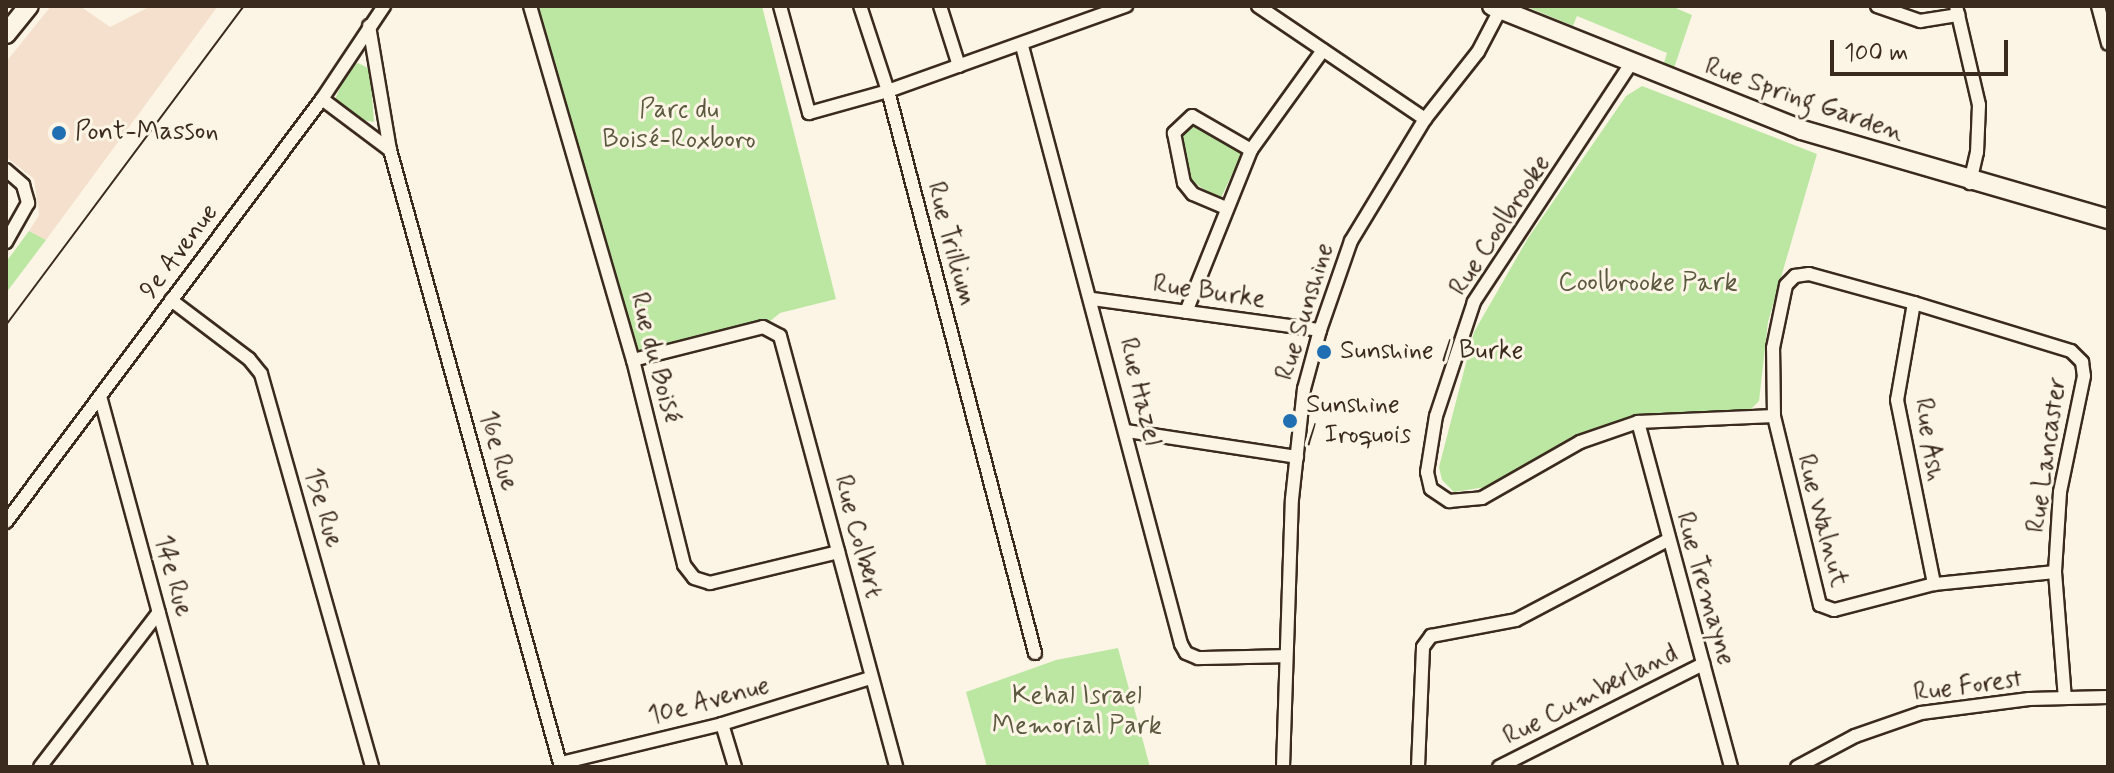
<!DOCTYPE html>
<meta charset="utf-8">
<style>
body{margin:0}
#map{position:relative;width:2114px;height:773px;overflow:hidden;background:#fcf5e5;font-family:Mynerve,sans-serif}
div>[style]{position:absolute}
.built>*{inset:0;background:#f4e0cd}
.green>*{inset:0;background:#bce7a3}
.roads{filter:drop-shadow(2px 0 #3b2a1e) drop-shadow(-2px 0 #3b2a1e) drop-shadow(0 2px #3b2a1e) drop-shadow(0 -2px #3b2a1e)}
.street>*{height:12px;margin:-6px;padding:0 6px;transform-origin:6px;border-radius:6px;background:#fcf5e5}
.secondary>*{height:18px;margin:-9px;padding:0 9px;transform-origin:9px;border-radius:9px;background:#fcf5e5}
.tram>*{height:2px;margin:-1px;padding:0 1px;transform-origin:1px;border-radius:1px;background:#3b2a1e}
.dots>*{width:22px;height:22px;translate:-50% -50%;box-sizing:border-box;border:4px solid #fcf5e5;border-radius:50%}
span{translate:-50% -50%;white-space:nowrap;text-align:center;line-height:1.15;-webkit-text-stroke:6px #fcf5e5;paint-order:stroke}
.street-label{font-size:26px;color:#3b2a1e}
.park-label{font-size:26px;color:#5b593f}
.poi-label{font-size:26px;color:#3b2a1e}
.left{translate:0 -50%;text-align:left}
.frame{position:absolute;inset:0;border:8px solid #3b2a1e;pointer-events:none}
.scale{position:absolute;left:1830px;top:40px;width:178px;height:36px;box-sizing:border-box;border:4px solid #3b2a1e;border-top:0;padding-left:10px;font-size:24px;line-height:28px;white-space:nowrap;color:#3b2a1e;-webkit-text-stroke:6px #fcf5e5;paint-order:stroke}
</style>
<div id="map">
<div class="built">
<div style="clip-path:polygon(51px 6px,80px 6px,110px 27px,151px 6px,218px 6px,46px 240px,29px 231px,39px 215px,34px 179px,6px 157px,6px 62px)"></div>
</div>
<div class="green">
<div style="clip-path:polygon(530px 6px,762px 6px,836px 299px,780px 313px,763px 327px,633px 360px)"></div>
<div style="clip-path:polygon(1525px 6px,1671px 6px,1692px 15px,1674px 68px,1664px 63px,1667px 53px,1577px 16px,1573px 26px)"></div>
<div style="clip-path:polygon(358px 63px,370px 69px,374px 122px,356px 119px,335px 99px,350px 66px)"></div>
<div style="clip-path:polygon(1642px 86px,1817px 154px,1768px 322px,1759px 401px,1750px 410px,1634px 415px,1575px 435px,1486px 487px,1454px 492px,1442px 480px,1439px 467px,1474px 332px,1528px 238px,1626px 96px)"></div>
<div style="clip-path:polygon(1188px 126px,1205px 127px,1243px 151px,1220px 200px,1190px 180px,1181px 137px)"></div>
<div style="clip-path:polygon(29px 231px,46px 240px,6px 293px,6px 262px)"></div>
<div style="clip-path:polygon(1118px 648px,1150px 767px,987px 767px,966px 692px,1056px 660px)"></div>
</div>
<div class="roads">
<div class="street">
<div style="left:530px;top:6px;width:369px;rotate:73.8deg"></div>
<div style="left:633px;top:360px;width:211px;rotate:76deg"></div>
<div style="left:684px;top:565px;width:16px;rotate:52deg"></div>
<div style="left:694px;top:578px;width:17px;rotate:17deg"></div>
<div style="left:710px;top:583px;width:132px;rotate:-13.6deg"></div>
<div style="left:780px;top:6px;width:111px;rotate:74.8deg"></div>
<div style="left:809px;top:113px;width:82px;rotate:-15.6deg"></div>
<div style="left:888px;top:91px;width:89px;rotate:-108.2deg"></div>
<div style="left:940px;top:6px;width:63px;rotate:72.4deg"></div>
<div style="left:1258px;top:6px;width:202px;rotate:34.1deg"></div>
<div style="left:1877px;top:6px;width:46px;rotate:19.2deg"></div>
<div style="left:1920px;top:21px;width:39px;rotate:-9deg"></div>
<div style="left:1956px;top:6px;width:102px;rotate:76.9deg"></div>
<div style="left:1979px;top:105px;width:47px;rotate:92.4deg"></div>
<div style="left:1977px;top:152px;width:32px;rotate:103deg"></div>
<div style="left:2098px;top:6px;width:39px;rotate:75deg"></div>
<div style="left:369px;top:26px;width:126px;rotate:80.4deg"></div>
<div style="left:390px;top:150px;width:640px;rotate:74.51deg"></div>
<div style="left:1022px;top:46px;width:619px;rotate:75.11deg"></div>
<div style="left:1181px;top:644px;width:10px;rotate:61deg"></div>
<div style="left:1186px;top:653px;width:13px;rotate:23deg"></div>
<div style="left:1198px;top:658px;width:87px;rotate:-1.3deg"></div>
<div style="left:1630px;top:65px;width:284px;rotate:123.4deg"></div>
<div style="left:1474px;top:302px;width:120px;rotate:108.4deg"></div>
<div style="left:1436px;top:416px;width:57px;rotate:99.1deg"></div>
<div style="left:1427px;top:472px;width:17px;rotate:77deg"></div>
<div style="left:1431px;top:489px;width:22px;rotate:34deg"></div>
<div style="left:1449px;top:501px;width:33px;rotate:-5deg"></div>
<div style="left:1482px;top:498px;width:113px;rotate:-29.7deg"></div>
<div style="left:1580px;top:442px;width:61px;rotate:-19deg"></div>
<div style="left:1638px;top:422px;width:136px;rotate:-2.5deg"></div>
<div style="left:322px;top:99px;width:85px;rotate:36.9deg"></div>
<div style="left:1251px;top:150px;width:123px;rotate:-54.2deg"></div>
<div style="left:6px;top:170px;width:23px;rotate:41deg"></div>
<div style="left:23px;top:185px;width:19px;rotate:74deg"></div>
<div style="left:28px;top:203px;width:45px;rotate:119.4deg"></div>
<div style="left:1093px;top:299px;width:229px;rotate:7.8deg"></div>
<div style="left:171px;top:300px;width:98px;rotate:37.1deg"></div>
<div style="left:249px;top:359px;width:19px;rotate:51deg"></div>
<div style="left:261px;top:374px;width:408px;rotate:74.2deg"></div>
<div style="left:1914px;top:303px;width:98px;rotate:99.9deg"></div>
<div style="left:1897px;top:400px;width:188px;rotate:78.6deg"></div>
<div style="left:1186px;top:312px;width:175px;rotate:-68.1deg"></div>
<div style="left:1251px;top:150px;width:68px;rotate:-150deg"></div>
<div style="left:1192px;top:116px;width:25px;rotate:137deg"></div>
<div style="left:1174px;top:133px;width:51px;rotate:78.7deg"></div>
<div style="left:1184px;top:183px;width:14px;rotate:51deg"></div>
<div style="left:1193px;top:194px;width:34px;rotate:23deg"></div>
<div style="left:633px;top:360px;width:134px;rotate:-14.2deg"></div>
<div style="left:763px;top:327px;width:19px;rotate:28deg"></div>
<div style="left:780px;top:336px;width:446px;rotate:74.9deg"></div>
<div style="left:100px;top:396px;width:385px;rotate:74.8deg"></div>
<div style="left:1638px;top:422px;width:357px;rotate:74.9deg"></div>
<div style="left:1127px;top:431px;width:172px;rotate:8.7deg"></div>
<div style="left:6px;top:522px;width:528px;rotate:-53.24deg"></div>
<div style="left:322px;top:99px;width:112px;rotate:-56.3deg"></div>
<div style="left:2055px;top:572px;width:122px;rotate:174.3deg"></div>
<div style="left:1934px;top:584px;width:103px;rotate:165.4deg"></div>
<div style="left:1834px;top:610px;width:15px;rotate:-160deg"></div>
<div style="left:1820px;top:605px;width:195px;rotate:-103.7deg"></div>
<div style="left:1774px;top:416px;width:68px;rotate:-90.8deg"></div>
<div style="left:1773px;top:348px;width:64px;rotate:-78.3deg"></div>
<div style="left:1786px;top:285px;width:13px;rotate:-45deg"></div>
<div style="left:1795px;top:276px;width:14px;rotate:-8deg"></div>
<div style="left:1809px;top:274px;width:109px;rotate:15.4deg"></div>
<div style="left:1914px;top:303px;width:164px;rotate:17deg"></div>
<div style="left:2071px;top:351px;width:16px;rotate:45deg"></div>
<div style="left:2082px;top:362px;width:14px;rotate:82deg"></div>
<div style="left:2084px;top:376px;width:118px;rotate:101.7deg"></div>
<div style="left:2060px;top:492px;width:80px;rotate:93.6deg"></div>
<div style="left:2055px;top:572px;width:126px;rotate:85.5deg"></div>
<div style="left:1035px;top:653px;width:581px;rotate:-104.66deg"></div>
<div style="left:888px;top:91px;width:253px;rotate:-19.7deg"></div>
<div style="left:722px;top:724px;width:45px;rotate:73.2deg"></div>
<div style="left:561px;top:763px;width:166px;rotate:-13.6deg"></div>
<div style="left:722px;top:724px;width:156px;rotate:-17.2deg"></div>
<div style="left:40px;top:767px;width:195px;rotate:-52.5deg"></div>
<div style="left:1283px;top:767px;width:268px;rotate:-88.1deg"></div>
<div style="left:1292px;top:499px;width:111px;rotate:-83.8deg"></div>
<div style="left:1304px;top:389px;width:61px;rotate:-74.8deg"></div>
<div style="left:1320px;top:330px;width:94px;rotate:-70.8deg"></div>
<div style="left:1351px;top:241px;width:143px;rotate:-58.8deg"></div>
<div style="left:1425px;top:119px;width:85px;rotate:-51.7deg"></div>
<div style="left:1478px;top:52px;width:47px;rotate:-62.4deg"></div>
<div style="left:1418px;top:767px;width:120px;rotate:-87.6deg"></div>
<div style="left:1423px;top:647px;width:14px;rotate:-54deg"></div>
<div style="left:1431px;top:636px;width:86px;rotate:-10.7deg"></div>
<div style="left:1516px;top:620px;width:170px;rotate:-27.8deg"></div>
<div style="left:1499px;top:767px;width:229px;rotate:-26.8deg"></div>
<div style="left:1797px;top:767px;width:66px;rotate:-28.1deg"></div>
<div style="left:1855px;top:736px;width:70px;rotate:-19.2deg"></div>
<div style="left:1921px;top:713px;width:109px;rotate:-7.4deg"></div>
<div style="left:2029px;top:699px;width:79px;rotate:-1.5deg"></div>
</div>
<div class="secondary">
<div style="left:1492px;top:6px;width:334px;rotate:21.8deg"></div>
<div style="left:1802px;top:130px;width:319px;rotate:16.2deg"></div>
<div style="left:6px;top:34px;width:36px;rotate:-51deg"></div>
</div>
</div>
<div class="tram">
<div style="left:6px;top:325px;width:398px;rotate:-53.3deg"></div>
</div>
<div class="dots">
<div style="left:59px;top:133px;background:#1f6fb2"></div>
<div style="left:1324px;top:352px;background:#1f6fb2"></div>
<div style="left:1290px;top:421px;background:#1f6fb2"></div>
</div>
<div class="street-label">
<span style="left:1804px;top:101px;rotate:19deg">Rue Spring Garden</span>
<span style="left:1501px;top:226px;rotate:-57deg">Rue Coolbrooke</span>
<span style="left:950px;top:244px;rotate:75deg">Rue Trillium</span>
<span style="left:180px;top:252px;rotate:-53deg">9e Avenue</span>
<span style="left:1209px;top:293px;rotate:8deg">Rue Burke</span>
<span style="left:1306px;top:312px;rotate:-73deg">Rue Sunshine</span>
<span style="left:654px;top:358px;rotate:75deg">Rue du Boisé</span>
<span style="left:1139px;top:392px;rotate:76deg">Rue Hazel</span>
<span style="left:1928px;top:440px;rotate:81deg">Rue Ash</span>
<span style="left:497px;top:451px;rotate:74deg">16e Rue</span>
<span style="left:2048px;top:455px;rotate:-82deg">Rue Lancaster</span>
<span style="left:322px;top:508px;rotate:74deg">15e Rue</span>
<span style="left:1821px;top:521px;rotate:75deg">Rue Walnut</span>
<span style="left:857px;top:537px;rotate:75deg">Rue Colbert</span>
<span style="left:172px;top:576px;rotate:75deg">14e Rue</span>
<span style="left:1704px;top:589px;rotate:74deg">Rue Tremayne</span>
<span style="left:1968px;top:687px;rotate:-8deg">Rue Forest</span>
<span style="left:1591px;top:696px;rotate:-27deg">Rue Cumberland</span>
<span style="left:709px;top:702px;rotate:-15deg">10e Avenue</span>
</div>
<div class="park-label">
<span style="left:679px;top:126px">Parc du<br>Boisé-Roxboro</span>
<span style="left:1648px;top:284px">Coolbrooke Park</span>
<span style="left:1077px;top:712px">Kehal Israel<br>Memorial Park</span>
</div>
<div class="poi-label">
<span class="left" style="left:75px;top:133px">Pont-Masson</span>
<span class="left" style="left:1340px;top:352px">Sunshine / Burke</span>
<span class="left" style="left:1306px;top:421px">Sunshine<br>/ Iroquois</span>
</div>
<div class="frame"></div>
<div class="scale">100 m</div>
</div>
